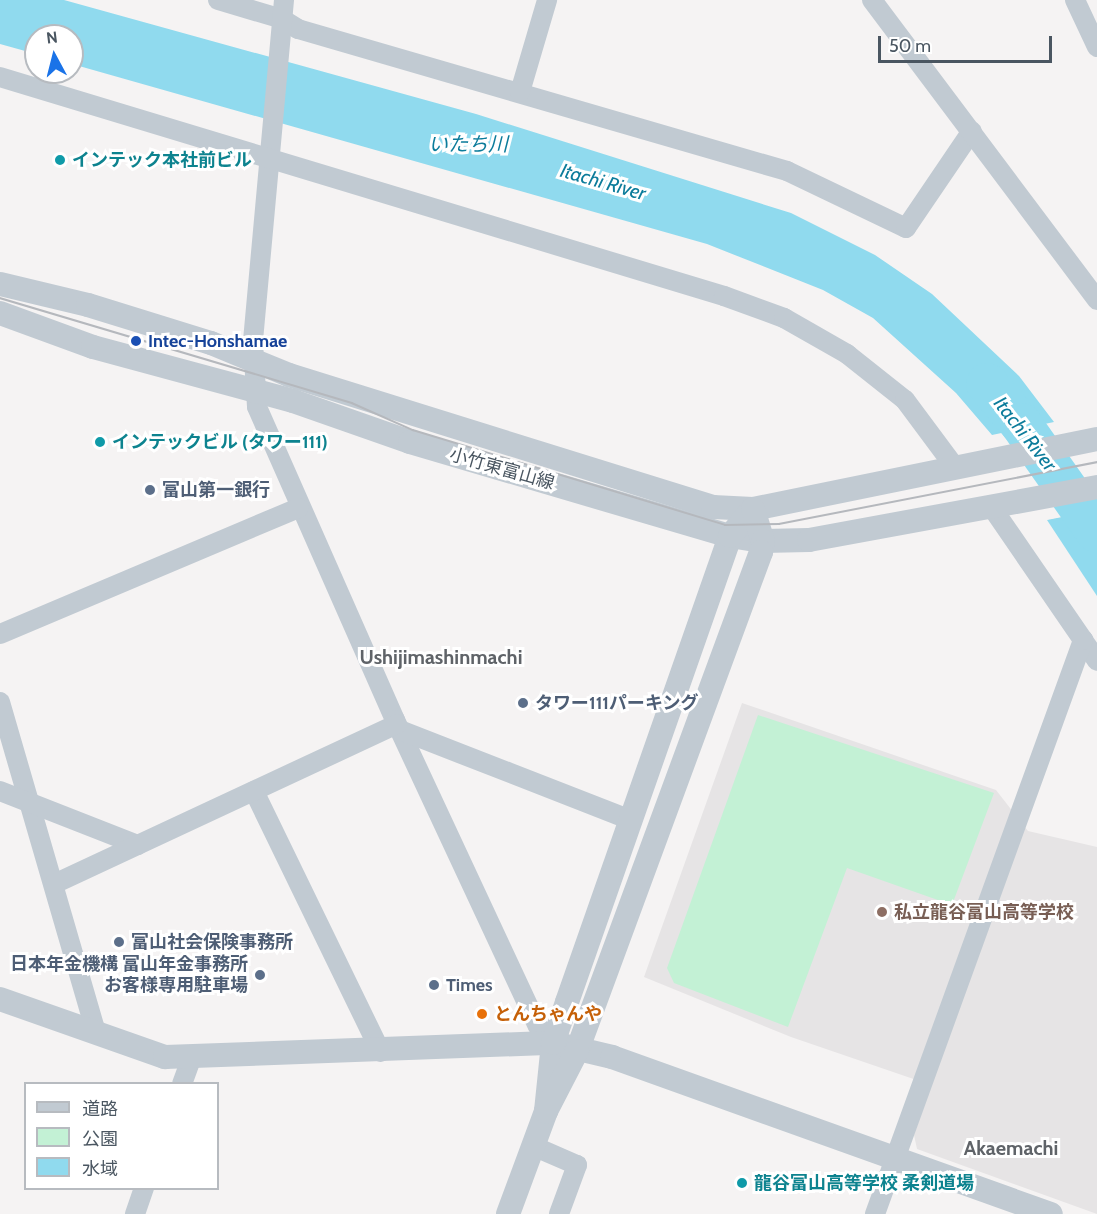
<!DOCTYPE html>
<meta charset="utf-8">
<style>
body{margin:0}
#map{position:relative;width:1097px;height:1214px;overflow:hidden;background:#f5f3f3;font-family:Cabin,"Noto Sans JP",sans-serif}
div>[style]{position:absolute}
.education>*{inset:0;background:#e6e4e5}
.green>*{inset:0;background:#c3f1d5}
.water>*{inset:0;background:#90daee}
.pier>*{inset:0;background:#f5f3f3}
.river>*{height:42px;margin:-21px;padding:0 21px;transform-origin:21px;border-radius:21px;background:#90daee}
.minor>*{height:20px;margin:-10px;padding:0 10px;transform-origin:10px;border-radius:10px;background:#c1cad2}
.tertiary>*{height:24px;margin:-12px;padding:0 12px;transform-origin:12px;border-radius:12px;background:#c1cad2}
.tram>*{height:1.5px;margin:-0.75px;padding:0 0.75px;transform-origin:0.75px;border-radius:0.75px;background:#b5b8bd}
.dots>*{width:16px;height:16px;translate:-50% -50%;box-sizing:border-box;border:3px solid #fff;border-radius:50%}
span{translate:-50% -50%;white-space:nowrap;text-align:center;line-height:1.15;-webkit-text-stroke:6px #fff;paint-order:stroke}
.culture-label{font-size:18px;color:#0d838f;font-weight:700}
.left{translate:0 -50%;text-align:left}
.transit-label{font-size:18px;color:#164399;font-weight:700}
.street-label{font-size:18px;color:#4a5661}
.service-label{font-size:18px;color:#4e5e75;font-weight:700}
.right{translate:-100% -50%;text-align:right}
.education-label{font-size:18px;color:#785e54;font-weight:700}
.food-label{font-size:18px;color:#c56008;font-weight:700}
.water-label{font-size:20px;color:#0c7c9b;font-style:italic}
.neighbourhood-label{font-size:20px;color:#5f6368;font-weight:700}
.legend{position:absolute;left:24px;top:1082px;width:195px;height:108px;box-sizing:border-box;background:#fff;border:2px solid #b7bbc0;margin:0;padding:8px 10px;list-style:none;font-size:18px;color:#4a5661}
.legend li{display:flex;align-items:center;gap:12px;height:30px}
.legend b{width:30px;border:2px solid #b7bbc0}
.north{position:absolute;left:24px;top:24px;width:60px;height:60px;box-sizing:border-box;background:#fff;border:2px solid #b7bbc0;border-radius:50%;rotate:353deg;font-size:16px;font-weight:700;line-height:24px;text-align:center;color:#4a5661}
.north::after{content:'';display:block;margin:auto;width:21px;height:27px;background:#1a73e8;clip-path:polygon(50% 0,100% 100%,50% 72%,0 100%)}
.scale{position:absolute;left:878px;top:36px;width:174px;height:27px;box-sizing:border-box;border:3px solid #4a5661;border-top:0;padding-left:8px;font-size:18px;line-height:21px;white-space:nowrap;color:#4a5661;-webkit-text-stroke:4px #fff;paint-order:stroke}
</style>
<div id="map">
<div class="education">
<div style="clip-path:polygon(742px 703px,996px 790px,1028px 831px,1097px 847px,1097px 1214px,917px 1149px,914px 1135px,931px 1085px,791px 1037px,644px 977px)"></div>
</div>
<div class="green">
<div style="clip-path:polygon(758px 715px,994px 793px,952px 905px,847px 868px,788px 1027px,674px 983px,667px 968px)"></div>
</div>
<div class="water">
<div style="clip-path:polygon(0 0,64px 0,476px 114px,791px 213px,875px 255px,932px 294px,1019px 376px,1054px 422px,992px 435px,956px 393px,873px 318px,823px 290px,707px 244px,72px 64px,72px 36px,36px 36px,36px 54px,0 44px)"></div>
<div style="clip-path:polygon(1097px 510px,1097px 596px,1047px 520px)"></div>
</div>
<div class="pier">
<div style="clip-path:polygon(1097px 507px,1097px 510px,1044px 520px,1046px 517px)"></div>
</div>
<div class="river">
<div style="left:987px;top:384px;width:52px;rotate:49.6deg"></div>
<div style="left:1021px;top:424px;width:132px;rotate:54.9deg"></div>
</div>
<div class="minor">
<div style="left:218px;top:0;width:67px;rotate:16.5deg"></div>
<div style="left:282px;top:19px;width:19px;rotate:32deg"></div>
<div style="left:298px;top:29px;width:509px;rotate:16.19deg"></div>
<div style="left:787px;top:171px;width:132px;rotate:25.6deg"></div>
<div style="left:906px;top:228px;width:117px;rotate:-55.8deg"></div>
<div style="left:284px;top:0;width:344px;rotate:95.2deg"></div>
<div style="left:253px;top:343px;width:64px;rotate:86.4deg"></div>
<div style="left:257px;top:407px;width:342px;rotate:66.2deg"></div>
<div style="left:395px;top:720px;width:338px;rotate:65deg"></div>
<div style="left:538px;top:1026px;width:23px;rotate:49deg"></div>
<div style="left:872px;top:0;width:375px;rotate:53.1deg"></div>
<div style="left:1075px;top:0;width:52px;rotate:64.9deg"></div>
<div style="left:0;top:77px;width:756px;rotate:16.83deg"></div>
<div style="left:724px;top:296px;width:64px;rotate:20.1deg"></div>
<div style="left:784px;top:318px;width:73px;rotate:29.7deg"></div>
<div style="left:847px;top:354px;width:74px;rotate:38.4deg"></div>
<div style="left:905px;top:400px;width:82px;rotate:53.4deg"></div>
<div style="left:520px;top:92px;width:96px;rotate:-73.6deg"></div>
<div style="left:0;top:634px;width:324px;rotate:-22.9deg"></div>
<div style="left:1083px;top:640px;width:25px;rotate:56deg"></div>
<div style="left:0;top:702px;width:345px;rotate:73.8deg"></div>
<div style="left:400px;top:730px;width:248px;rotate:21.3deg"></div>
<div style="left:0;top:791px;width:148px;rotate:21.4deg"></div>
<div style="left:254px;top:791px;width:290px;rotate:64.1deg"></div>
<div style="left:54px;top:884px;width:378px;rotate:-25deg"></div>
<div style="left:182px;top:1084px;width:27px;rotate:-70deg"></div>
<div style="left:533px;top:1146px;width:48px;rotate:23.4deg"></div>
<div style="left:577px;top:1165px;width:52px;rotate:110.2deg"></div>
<div style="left:135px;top:1214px;width:28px;rotate:-71deg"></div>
<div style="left:875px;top:1214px;width:611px;rotate:-70.08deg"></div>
<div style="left:1083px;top:640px;width:163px;rotate:-124.5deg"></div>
</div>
<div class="tertiary">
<div style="left:0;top:284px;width:90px;rotate:13.4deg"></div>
<div style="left:88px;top:305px;width:129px;rotate:17.2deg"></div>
<div style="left:211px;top:343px;width:84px;rotate:22.3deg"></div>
<div style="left:289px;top:375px;width:444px;rotate:17.3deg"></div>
<div style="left:713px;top:507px;width:40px;rotate:2.9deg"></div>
<div style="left:753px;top:509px;width:351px;rotate:-11.5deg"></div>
<div style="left:0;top:313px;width:99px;rotate:20.1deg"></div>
<div style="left:93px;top:347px;width:207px;rotate:15.1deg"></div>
<div style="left:293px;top:401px;width:124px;rotate:19.3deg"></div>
<div style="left:410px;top:442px;width:334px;rotate:16.4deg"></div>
<div style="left:730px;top:536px;width:33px;rotate:9deg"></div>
<div style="left:763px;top:541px;width:46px;rotate:-1.2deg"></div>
<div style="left:809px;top:540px;width:293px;rotate:-10.4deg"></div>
<div style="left:0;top:999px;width:175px;rotate:19.4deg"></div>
<div style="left:165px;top:1057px;width:388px;rotate:-2.1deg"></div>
<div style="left:553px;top:1043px;width:61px;rotate:13.3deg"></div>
<div style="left:612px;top:1057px;width:466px;rotate:19.7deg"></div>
<div style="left:508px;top:1214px;width:110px;rotate:-69.7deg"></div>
<div style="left:546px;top:1111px;width:68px;rotate:-84.1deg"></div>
<div style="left:553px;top:1043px;width:43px;rotate:-71.1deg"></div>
<div style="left:567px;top:1002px;width:494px;rotate:-70.7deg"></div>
<div style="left:730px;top:536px;width:35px;rotate:-50deg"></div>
<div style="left:753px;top:509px;width:34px;rotate:73deg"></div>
<div style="left:763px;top:541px;width:11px;rotate:100deg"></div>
<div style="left:761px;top:552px;width:532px;rotate:110.24deg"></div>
<div style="left:577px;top:1051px;width:68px;rotate:117.3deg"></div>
</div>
<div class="tram">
<div style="left:0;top:298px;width:367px;rotate:16.6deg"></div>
<div style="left:352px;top:403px;width:67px;rotate:23.9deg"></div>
<div style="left:413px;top:430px;width:326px;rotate:16.9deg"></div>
<div style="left:725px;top:525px;width:54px;rotate:-1.1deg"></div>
<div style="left:779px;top:524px;width:324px;rotate:-11deg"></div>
</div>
<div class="dots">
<div style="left:60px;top:160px;background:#0f9aa8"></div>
<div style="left:136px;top:341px;background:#1a4fb4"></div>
<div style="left:100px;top:442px;background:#0f9aa8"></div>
<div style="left:150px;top:490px;background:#5c6f8a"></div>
<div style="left:523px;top:703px;background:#5c6f8a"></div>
<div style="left:882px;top:912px;background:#8d6e63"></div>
<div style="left:119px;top:942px;background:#5c6f8a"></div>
<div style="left:260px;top:975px;background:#5c6f8a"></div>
<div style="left:434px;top:985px;background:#5c6f8a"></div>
<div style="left:482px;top:1014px;background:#e8710a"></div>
<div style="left:742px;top:1183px;background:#0f9aa8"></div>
</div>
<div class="culture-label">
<span class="left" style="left:72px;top:160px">インテック本社前ビル</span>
<span class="left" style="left:112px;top:442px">インテックビル (タワー111)</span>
<span class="left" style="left:754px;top:1183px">龍谷富山高等学校 柔剣道場</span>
</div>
<div class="transit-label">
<span class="left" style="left:148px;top:341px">Intec-Honshamae</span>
</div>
<div class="street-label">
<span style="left:502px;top:469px;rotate:16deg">小竹東富山線</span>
</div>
<div class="service-label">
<span class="left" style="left:162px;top:490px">富山第一銀行</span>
<span class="left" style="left:535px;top:703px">タワー111パーキング</span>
<span class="left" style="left:131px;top:942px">富山社会保険事務所</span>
<span class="right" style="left:248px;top:975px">日本年金機構 富山年金事務所<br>お客様専用駐車場</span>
<span class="left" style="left:446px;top:985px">Times</span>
</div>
<div class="education-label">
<span class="left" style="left:894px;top:912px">私立龍谷富山高等学校</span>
</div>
<div class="food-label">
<span class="left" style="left:494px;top:1014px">とんちゃんや</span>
</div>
<div class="water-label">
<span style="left:468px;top:144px">いたち川</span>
<span style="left:603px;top:182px;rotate:16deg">Itachi River</span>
<span style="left:1025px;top:434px;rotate:52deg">Itachi River</span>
</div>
<div class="neighbourhood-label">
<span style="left:441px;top:657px">Ushijimashinmachi</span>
<span style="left:1011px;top:1148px">Akaemachi</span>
</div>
<ul class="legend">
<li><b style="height:8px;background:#c1cad2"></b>道路</li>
<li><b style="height:16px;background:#c3f1d5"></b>公園</li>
<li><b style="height:16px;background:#90daee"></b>水域</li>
</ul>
<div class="north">N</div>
<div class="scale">50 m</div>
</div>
